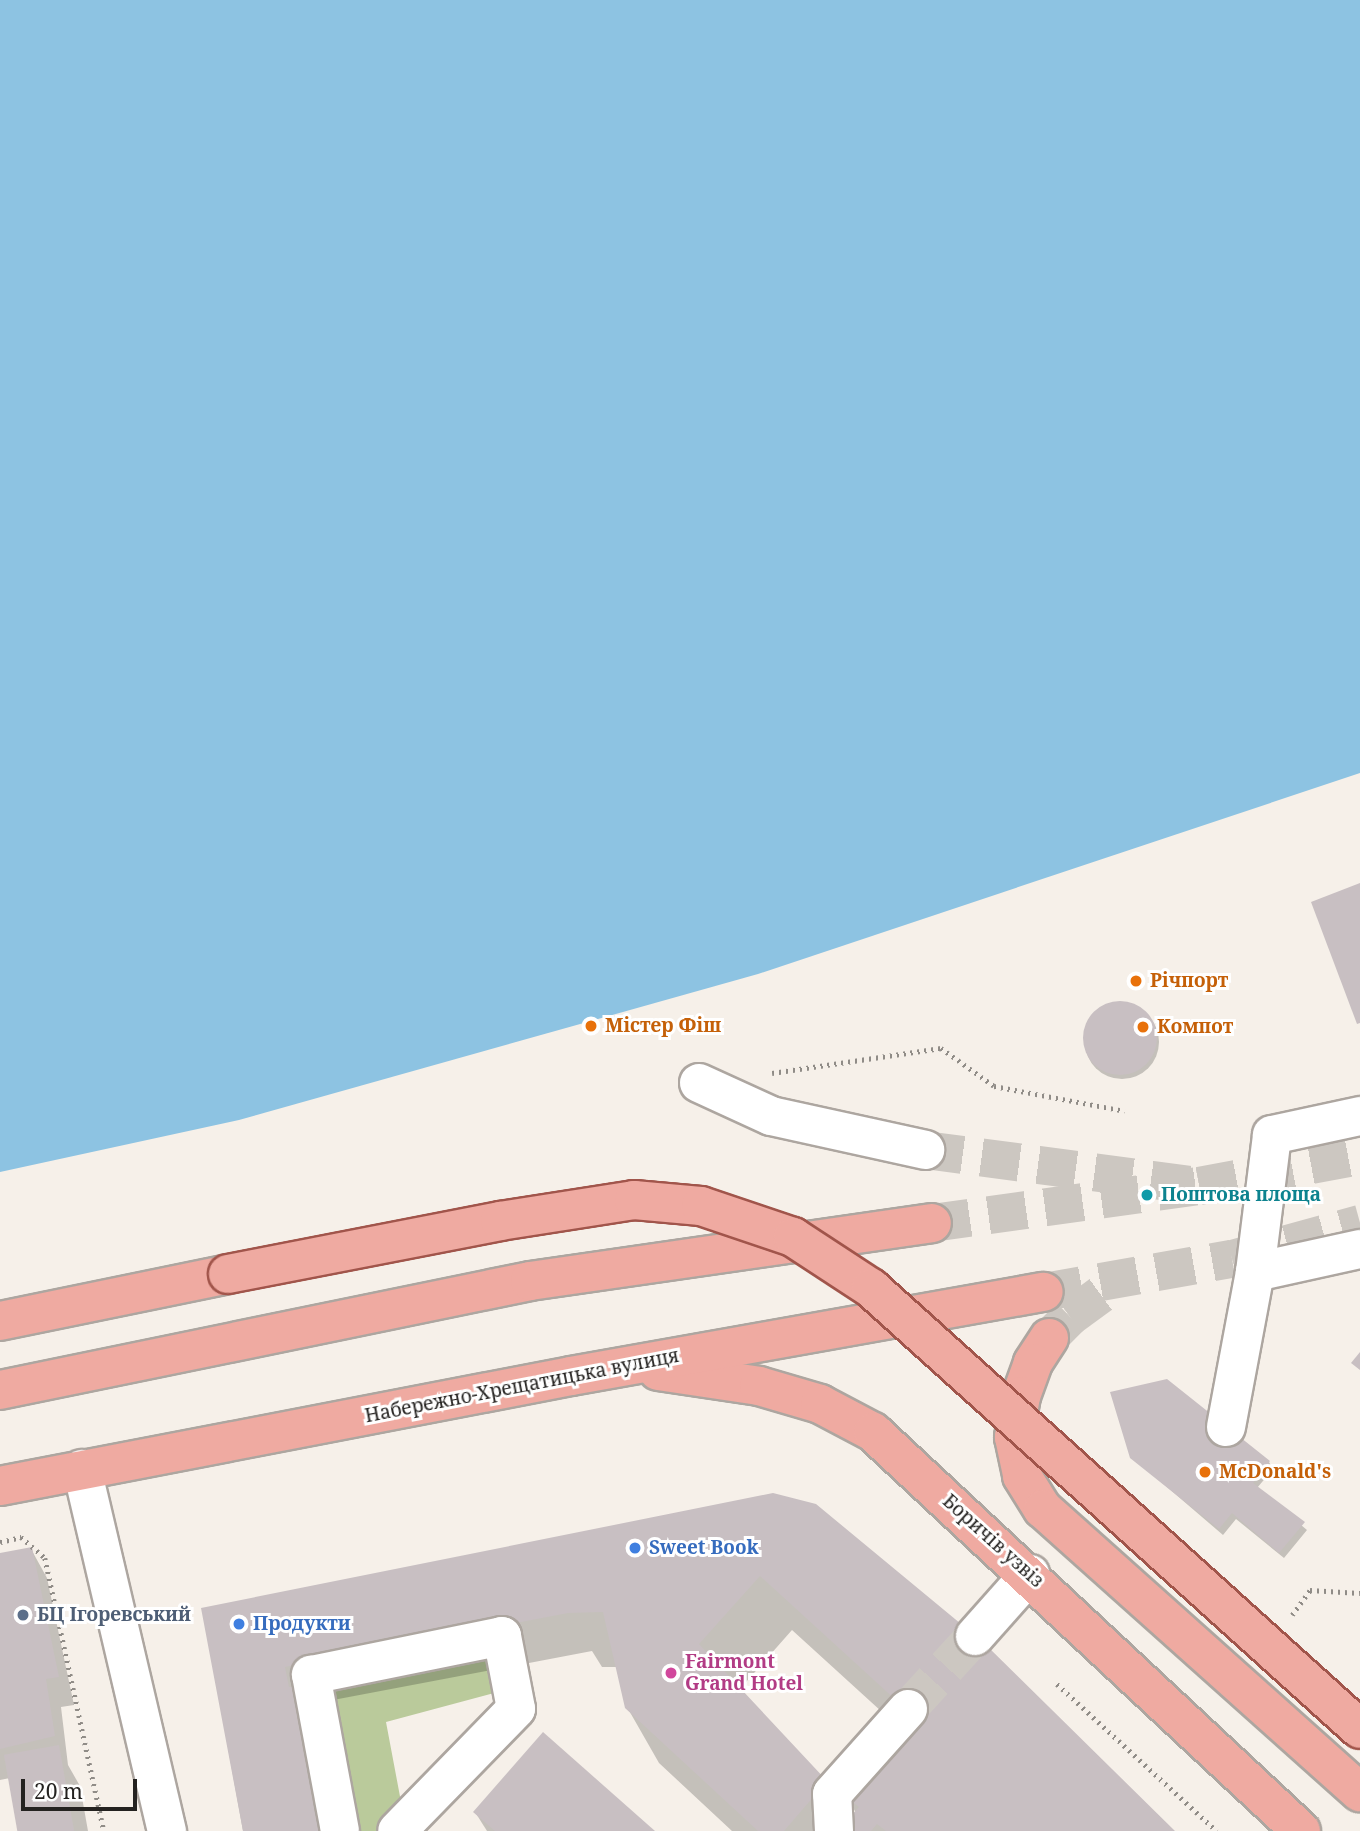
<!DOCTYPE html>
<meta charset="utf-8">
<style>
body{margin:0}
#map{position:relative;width:1360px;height:1831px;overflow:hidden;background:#f6f0e9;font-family:"Noto Serif",serif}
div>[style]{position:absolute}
.green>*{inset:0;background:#baca9b}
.water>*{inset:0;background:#8dc3e2}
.shadow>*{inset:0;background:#0003}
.round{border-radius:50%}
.building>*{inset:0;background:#c8bfc2;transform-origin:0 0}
.minor-tunnel>*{height:38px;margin-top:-19px;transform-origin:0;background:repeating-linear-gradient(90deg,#ccc7c1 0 38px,transparent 0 57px)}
.major-tunnel>*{height:38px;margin-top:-19px;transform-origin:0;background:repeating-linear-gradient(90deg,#ccc7c1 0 38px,transparent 0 57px)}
.path>*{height:4.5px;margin-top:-2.25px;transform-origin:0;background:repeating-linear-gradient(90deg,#908c87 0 2px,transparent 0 7px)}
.roads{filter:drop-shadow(2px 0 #ada6a0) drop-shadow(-2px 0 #ada6a0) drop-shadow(0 2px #ada6a0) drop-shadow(0 -2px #ada6a0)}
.minor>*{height:38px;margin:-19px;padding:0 19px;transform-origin:19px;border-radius:19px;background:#fff}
.major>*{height:38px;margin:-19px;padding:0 19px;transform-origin:19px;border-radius:19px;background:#efaaa1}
.bridges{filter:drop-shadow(2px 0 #a1554b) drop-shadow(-2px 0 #a1554b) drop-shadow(0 2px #a1554b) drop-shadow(0 -2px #a1554b)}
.major-bridge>*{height:38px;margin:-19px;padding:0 19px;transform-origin:19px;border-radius:19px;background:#efaaa1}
.dots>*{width:19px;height:19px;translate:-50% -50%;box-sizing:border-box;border:4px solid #fff;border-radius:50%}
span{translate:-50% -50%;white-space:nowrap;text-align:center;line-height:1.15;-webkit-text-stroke:6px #fff;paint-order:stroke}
.food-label{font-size:19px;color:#c56008;font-weight:700}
.left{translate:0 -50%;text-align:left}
.culture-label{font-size:19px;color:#0d838f;font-weight:700}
.street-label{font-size:19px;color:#242220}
.shop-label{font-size:19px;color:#366cbe;font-weight:700}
.service-label{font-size:19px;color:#4e5e75;font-weight:700}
.hotel-label{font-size:19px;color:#b23c85;font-weight:700}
.scale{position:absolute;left:21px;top:1779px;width:116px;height:32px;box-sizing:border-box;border:4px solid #242220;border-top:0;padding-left:9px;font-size:21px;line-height:24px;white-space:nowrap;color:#242220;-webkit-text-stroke:5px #fff;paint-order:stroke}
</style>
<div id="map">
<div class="green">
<div style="clip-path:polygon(502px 1636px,513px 1688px,386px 1722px,405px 1823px,397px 1831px,340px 1831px,311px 1675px)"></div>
</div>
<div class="water">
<div style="clip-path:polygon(0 0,1360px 0,1360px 773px,758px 974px,239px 1120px,0 1172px)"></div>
</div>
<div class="shadow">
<div class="round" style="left:1085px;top:1005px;width:74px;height:74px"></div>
<div style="clip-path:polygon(1132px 1457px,1269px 1462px,1273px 1469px,1257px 1488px,1307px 1530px,1284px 1558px,1236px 1519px,1223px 1535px)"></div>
<div style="clip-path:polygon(evenodd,773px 1495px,1172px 1831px,732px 1831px,659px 1763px,627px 1707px,617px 1667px,602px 1667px,592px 1651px,312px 1704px,243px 1831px,203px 1609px,773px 1495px,792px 1630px,904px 1732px,846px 1795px,856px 1813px,848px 1822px,739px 1690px,792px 1630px)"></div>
<div style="clip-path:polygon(31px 1549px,47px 1578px,74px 1705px,61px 1707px,68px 1765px,80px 1786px,88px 1831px,20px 1831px,10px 1778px,0 1780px,0 1555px)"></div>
<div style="clip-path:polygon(475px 1812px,652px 1831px,487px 1831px)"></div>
</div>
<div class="building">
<div style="clip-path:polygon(1360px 883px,1360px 1023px,1357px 1024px,1311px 902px)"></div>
<div class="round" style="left:1083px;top:1001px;width:74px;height:74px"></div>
<div style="clip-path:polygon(1360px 1352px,1360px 1370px,1351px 1363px)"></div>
<div style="clip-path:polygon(1167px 1379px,1270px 1461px,1253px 1483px,1305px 1522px,1279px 1553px,1232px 1513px,1219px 1529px,1130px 1458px,1110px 1392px)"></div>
<div style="clip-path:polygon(773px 1493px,816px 1504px,984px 1643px,1175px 1831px,886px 1831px,877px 1824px,871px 1831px,847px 1831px,842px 1826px,859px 1807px,843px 1795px,898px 1702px,760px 1576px,699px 1644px,827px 1781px,784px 1831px,758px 1831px,625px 1708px,603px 1612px,568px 1613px,285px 1667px,289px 1687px,303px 1685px,329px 1831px,243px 1831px,201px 1608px)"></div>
<div style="clip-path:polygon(32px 1547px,59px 1677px,46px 1679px,55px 1736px,0 1749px,0 1553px)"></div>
<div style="clip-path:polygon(543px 1732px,655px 1831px,495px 1831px,473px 1812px)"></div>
<div style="left:59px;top:1745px;width:87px;height:56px;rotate:80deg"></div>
</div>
<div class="minor-tunnel">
<div style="left:925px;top:1150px;width:276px;rotate:7.5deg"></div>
<div style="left:908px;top:1709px;width:99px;rotate:-47.5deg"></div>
</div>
<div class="major-tunnel">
<div style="left:932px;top:1223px;width:270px;rotate:-7.9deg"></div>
<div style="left:1199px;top:1186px;width:164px;rotate:-10.6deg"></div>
<div style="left:1044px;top:1292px;width:191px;rotate:-10deg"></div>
<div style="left:1232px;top:1259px;width:133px;rotate:-15.3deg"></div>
<div style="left:1049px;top:1338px;width:30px;rotate:-45deg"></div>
<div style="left:1070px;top:1317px;width:56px;rotate:-36.3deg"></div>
</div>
<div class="path">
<div style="left:772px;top:1073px;width:171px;rotate:-8.4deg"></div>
<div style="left:941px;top:1048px;width:65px;rotate:35.6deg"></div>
<div style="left:994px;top:1086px;width:133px;rotate:10.8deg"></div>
<div style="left:0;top:1542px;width:22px;rotate:-13deg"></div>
<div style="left:21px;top:1537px;width:32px;rotate:41deg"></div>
<div style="left:45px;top:1558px;width:279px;rotate:77.8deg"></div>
<div style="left:1292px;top:1615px;width:31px;rotate:-54deg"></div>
<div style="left:1310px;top:1590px;width:50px;rotate:3.4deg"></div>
<div style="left:1057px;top:1684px;width:217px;rotate:42.6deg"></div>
</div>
<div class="roads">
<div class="minor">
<div style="left:699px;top:1083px;width:79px;rotate:24.6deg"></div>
<div style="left:771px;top:1116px;width:158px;rotate:12.4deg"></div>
<div style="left:1255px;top:1272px;width:107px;rotate:-12.4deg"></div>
<div style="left:1226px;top:1427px;width:158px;rotate:-79.4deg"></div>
<div style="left:1255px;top:1272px;width:138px;rotate:-82.9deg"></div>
<div style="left:1272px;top:1135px;width:90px;rotate:-12.2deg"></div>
<div style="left:82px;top:1469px;width:372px;rotate:76.8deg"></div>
<div style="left:975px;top:1636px;width:83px;rotate:-48.4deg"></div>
<div style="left:340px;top:1831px;width:159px;rotate:-100.5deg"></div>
<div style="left:311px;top:1675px;width:195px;rotate:-11.5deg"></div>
<div style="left:502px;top:1636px;width:74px;rotate:79.1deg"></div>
<div style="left:516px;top:1709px;width:170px;rotate:134.3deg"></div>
<div style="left:834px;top:1831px;width:37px;rotate:-93deg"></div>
<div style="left:832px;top:1794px;width:114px;rotate:-48.2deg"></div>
</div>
<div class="major">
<div style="left:0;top:1321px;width:233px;rotate:-11.6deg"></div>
<div style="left:1049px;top:1338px;width:30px;rotate:123deg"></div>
<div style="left:1033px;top:1363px;width:35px;rotate:110deg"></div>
<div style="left:1021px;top:1396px;width:42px;rotate:99.7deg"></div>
<div style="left:1014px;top:1437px;width:40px;rotate:78deg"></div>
<div style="left:1022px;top:1476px;width:39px;rotate:58deg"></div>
<div style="left:1043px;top:1509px;width:425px;rotate:41.8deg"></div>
<div style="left:658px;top:1371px;width:102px;rotate:8.4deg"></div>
<div style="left:759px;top:1386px;width:64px;rotate:16.4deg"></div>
<div style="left:820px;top:1404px;width:60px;rotate:27.8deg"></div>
<div style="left:873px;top:1432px;width:585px;rotate:42.99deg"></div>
<div style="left:0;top:1390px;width:541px;rotate:-11.62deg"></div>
<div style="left:530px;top:1281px;width:406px;rotate:-8.2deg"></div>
<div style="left:0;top:1486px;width:581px;rotate:-10.9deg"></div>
<div style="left:571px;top:1376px;width:480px;rotate:-10.1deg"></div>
</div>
</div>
<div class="bridges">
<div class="major-bridge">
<div style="left:228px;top:1274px;width:277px;rotate:-11deg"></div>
<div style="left:500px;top:1221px;width:136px;rotate:-8.9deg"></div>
<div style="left:634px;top:1200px;width:67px;rotate:5.1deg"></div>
<div style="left:701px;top:1206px;width:97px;rotate:18.6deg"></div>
<div style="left:793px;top:1237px;width:93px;rotate:33.2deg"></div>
<div style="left:871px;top:1288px;width:658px;rotate:42.05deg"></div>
</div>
</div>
<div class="dots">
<div style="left:1136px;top:981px;background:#e8710a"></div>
<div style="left:591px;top:1026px;background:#e8710a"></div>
<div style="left:1143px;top:1027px;background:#e8710a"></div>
<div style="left:1147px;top:1195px;background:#0f9aa8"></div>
<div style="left:1205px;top:1472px;background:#e8710a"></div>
<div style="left:635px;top:1548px;background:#3f7fe0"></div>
<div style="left:23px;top:1615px;background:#5c6f8a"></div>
<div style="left:239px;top:1624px;background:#3f7fe0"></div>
<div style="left:671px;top:1673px;background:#d1479c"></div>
</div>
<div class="food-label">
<span class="left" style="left:1150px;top:981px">Річпорт</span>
<span class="left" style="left:605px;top:1026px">Містер Фіш</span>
<span class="left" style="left:1157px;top:1027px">Компот</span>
<span class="left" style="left:1219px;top:1472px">McDonald's</span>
</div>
<div class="culture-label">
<span class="left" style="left:1161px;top:1195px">Поштова площа</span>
</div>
<div class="street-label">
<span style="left:522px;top:1386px;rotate:-11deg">Набережно-Хрещатицька вулиця</span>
<span style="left:993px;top:1541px;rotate:42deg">Боричів узвіз</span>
</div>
<div class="shop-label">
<span class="left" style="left:649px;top:1548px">Sweet Book</span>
<span class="left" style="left:253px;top:1624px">Продукти</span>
</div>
<div class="service-label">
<span class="left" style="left:37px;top:1615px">БЦ Ігоревський</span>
</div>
<div class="hotel-label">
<span class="left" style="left:685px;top:1673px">Fairmont<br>Grand Hotel</span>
</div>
<div class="scale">20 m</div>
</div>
